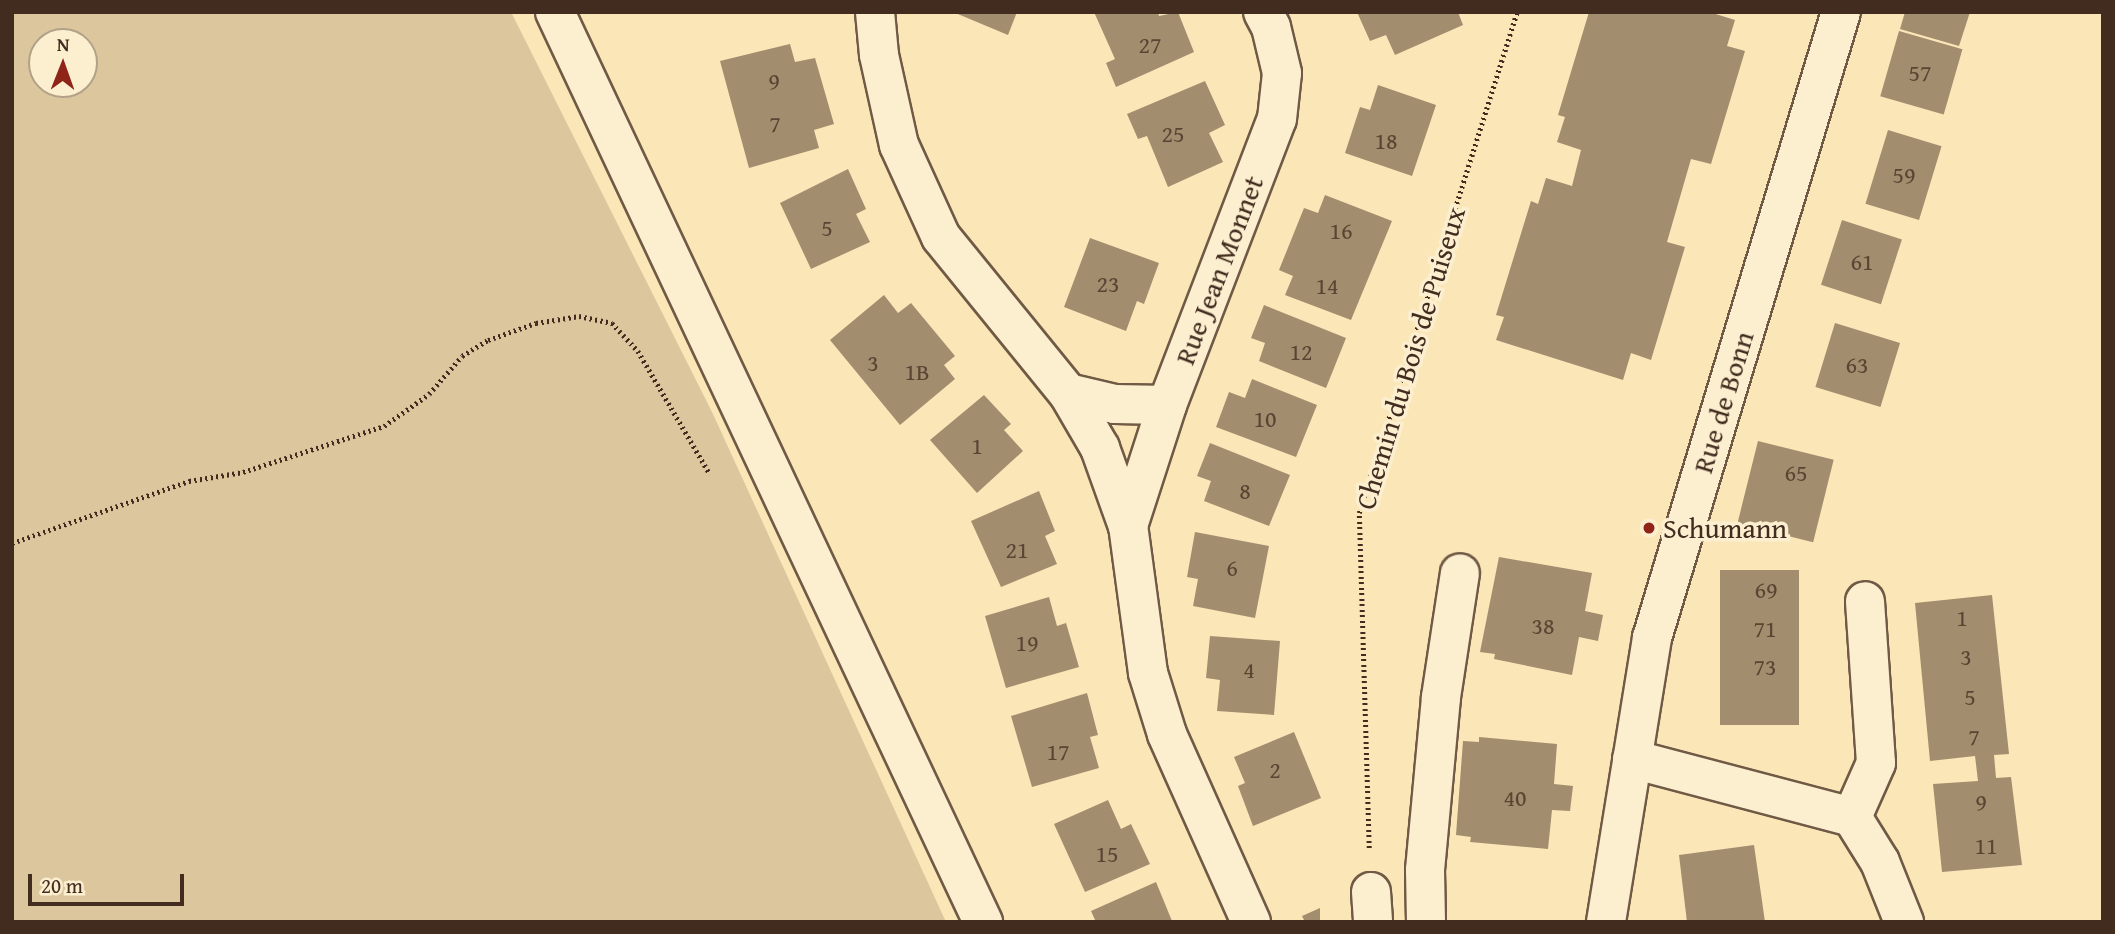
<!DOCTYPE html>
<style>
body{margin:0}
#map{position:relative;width:2115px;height:934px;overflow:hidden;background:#fae6b7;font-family:"Gentium Book Plus",serif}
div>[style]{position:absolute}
.green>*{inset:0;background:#dbc69d}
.building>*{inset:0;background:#a28d6e;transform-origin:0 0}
.path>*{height:4.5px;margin-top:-2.25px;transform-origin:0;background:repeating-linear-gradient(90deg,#422c1f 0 2px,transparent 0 5.5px)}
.roads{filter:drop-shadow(2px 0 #705a45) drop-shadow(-2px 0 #705a45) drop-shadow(0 2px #705a45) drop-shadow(0 -2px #705a45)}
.minor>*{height:38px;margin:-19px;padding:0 19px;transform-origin:19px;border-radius:19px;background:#fcefd0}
.dots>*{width:19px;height:19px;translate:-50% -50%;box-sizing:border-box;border:4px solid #fcefd0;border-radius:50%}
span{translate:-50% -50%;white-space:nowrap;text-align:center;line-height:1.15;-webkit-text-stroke:7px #fcefd0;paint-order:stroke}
.number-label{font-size:24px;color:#5a4433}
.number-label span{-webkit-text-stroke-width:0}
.street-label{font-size:28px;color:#422c1f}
.poi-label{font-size:28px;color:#422c1f}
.left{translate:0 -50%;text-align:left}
.frame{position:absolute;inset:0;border:14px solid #422c1f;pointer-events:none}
.north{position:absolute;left:28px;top:28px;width:70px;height:70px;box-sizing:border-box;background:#fcefd0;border:2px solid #b2a189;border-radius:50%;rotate:1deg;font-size:19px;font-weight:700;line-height:28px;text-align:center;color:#422c1f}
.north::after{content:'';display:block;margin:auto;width:24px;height:32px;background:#8f2418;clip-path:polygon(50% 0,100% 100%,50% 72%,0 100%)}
.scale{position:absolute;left:28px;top:874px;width:156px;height:32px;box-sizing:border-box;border:4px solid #422c1f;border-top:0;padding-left:9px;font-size:21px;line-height:24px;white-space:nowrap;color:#422c1f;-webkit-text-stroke:5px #fcefd0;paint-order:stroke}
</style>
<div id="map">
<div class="green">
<div style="clip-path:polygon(evenodd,12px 12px,511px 12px,712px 412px,946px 922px,12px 922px,12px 12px,42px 42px,84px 42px,84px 84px,42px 84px,42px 42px)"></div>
</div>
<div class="building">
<div style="clip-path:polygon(953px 12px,1017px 12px,1008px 35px)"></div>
<div style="clip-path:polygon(1094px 12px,1158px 12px,1159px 16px,1178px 12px,1194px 52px,1116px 87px,1106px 63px,1115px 59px)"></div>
<div style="clip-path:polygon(1357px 12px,1458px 12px,1463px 25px,1395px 55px,1386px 35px,1370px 41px)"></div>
<div style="clip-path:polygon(1589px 12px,1709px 12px,1735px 20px,1727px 46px,1745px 51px,1711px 164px,1691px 159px,1667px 242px,1685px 247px,1651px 360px,1631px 353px,1623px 380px,1496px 340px,1504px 317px,1496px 315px,1531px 201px,1538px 204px,1546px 178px,1572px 186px,1581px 150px,1557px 142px,1565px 117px,1558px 115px)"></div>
<div style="clip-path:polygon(1905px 12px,1970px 12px,1959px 46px,1900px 29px)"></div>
<div style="left:1899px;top:31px;width:66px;height:68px;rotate:16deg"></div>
<div style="clip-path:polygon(790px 44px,795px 62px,815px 58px,834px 124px,814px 130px,819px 148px,749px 168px,720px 61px)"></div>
<div style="clip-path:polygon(1205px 81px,1225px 125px,1209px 133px,1223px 162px,1168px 187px,1147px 136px,1138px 139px,1127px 114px)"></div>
<div style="clip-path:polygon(1378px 85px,1436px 105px,1412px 176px,1345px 153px,1360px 107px,1370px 110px)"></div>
<div style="left:1888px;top:130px;width:56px;height:77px;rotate:17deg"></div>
<div style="clip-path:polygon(848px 169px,866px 209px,856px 214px,870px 242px,811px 269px,780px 203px)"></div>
<div style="clip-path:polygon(1325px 195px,1392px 221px,1351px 320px,1285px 295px,1293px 276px,1279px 270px,1304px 208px,1318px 213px)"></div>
<div style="left:1842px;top:220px;width:63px;height:68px;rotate:18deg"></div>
<div style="clip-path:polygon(1090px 238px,1159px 263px,1144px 304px,1137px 301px,1126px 331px,1064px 307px)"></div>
<div style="clip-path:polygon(884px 295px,898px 313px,911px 303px,955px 356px,944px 365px,955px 379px,900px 425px,830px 340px)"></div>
<div style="clip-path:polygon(1264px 305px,1346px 338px,1326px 388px,1259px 361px,1265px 343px,1251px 338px)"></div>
<div style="left:1835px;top:323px;width:68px;height:67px;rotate:17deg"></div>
<div style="clip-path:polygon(1252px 379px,1317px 405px,1296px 457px,1216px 427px,1229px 392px,1245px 398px)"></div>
<div style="clip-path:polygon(984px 395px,1011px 424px,1004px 430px,1023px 451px,977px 493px,930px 440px)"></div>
<div style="left:1758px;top:441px;width:78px;height:85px;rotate:14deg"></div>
<div style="clip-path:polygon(1210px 443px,1290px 475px,1269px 526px,1204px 501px,1211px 481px,1197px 476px)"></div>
<div style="clip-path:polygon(1039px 491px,1055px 531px,1045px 536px,1057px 564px,1001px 587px,971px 521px)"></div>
<div style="clip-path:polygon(1195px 532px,1269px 546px,1255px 618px,1193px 606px,1198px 579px,1187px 577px)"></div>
<div style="clip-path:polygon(1499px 557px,1592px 573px,1585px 611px,1603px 615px,1598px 641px,1579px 637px,1572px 675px,1494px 659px,1495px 654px,1480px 652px)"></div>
<div style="left:1720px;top:570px;width:79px;height:155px"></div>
<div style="clip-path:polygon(1992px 595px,2009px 754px,1994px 755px,1996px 778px,2011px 777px,2022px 865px,1942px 872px,1933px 784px,1978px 781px,1975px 756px,1930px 761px,1915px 603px)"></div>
<div style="clip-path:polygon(1049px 597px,1057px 626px,1066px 623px,1079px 667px,1006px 688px,985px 616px)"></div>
<div style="clip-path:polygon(1210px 636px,1280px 641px,1274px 715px,1217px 711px,1220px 680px,1206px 678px)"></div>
<div style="clip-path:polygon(1087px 693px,1098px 735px,1090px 737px,1099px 768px,1032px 787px,1011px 716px)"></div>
<div style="clip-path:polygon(1294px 732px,1321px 798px,1253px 826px,1238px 786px,1245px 783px,1234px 757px)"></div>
<div style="clip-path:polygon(1479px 737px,1557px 744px,1554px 784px,1573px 786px,1570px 811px,1552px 810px,1548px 849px,1470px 842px,1471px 837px,1456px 835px,1463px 741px,1479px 742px)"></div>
<div style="clip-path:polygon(1108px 800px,1121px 829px,1131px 824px,1150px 864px,1085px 892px,1054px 824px)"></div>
<div style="clip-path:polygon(1754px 845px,1765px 922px,1687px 922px,1679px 855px)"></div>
<div style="clip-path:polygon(1156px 882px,1172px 921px,1096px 922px,1091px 911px)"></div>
<div style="clip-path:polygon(1320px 908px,1320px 922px,1305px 922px,1302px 916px)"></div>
</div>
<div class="path">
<div style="left:12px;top:543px;width:188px;rotate:-19.3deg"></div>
<div style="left:189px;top:481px;width:55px;rotate:-9.5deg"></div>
<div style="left:243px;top:472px;width:148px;rotate:-18.1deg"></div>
<div style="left:384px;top:426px;width:55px;rotate:-35.4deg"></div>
<div style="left:429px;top:394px;width:50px;rotate:-49deg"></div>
<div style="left:462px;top:356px;width:31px;rotate:-32deg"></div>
<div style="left:488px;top:340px;width:51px;rotate:-19.5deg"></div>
<div style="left:536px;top:323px;width:44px;rotate:-9.2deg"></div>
<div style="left:579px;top:316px;width:34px;rotate:12deg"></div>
<div style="left:612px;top:323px;width:38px;rotate:47deg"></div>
<div style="left:638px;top:351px;width:143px;rotate:59.7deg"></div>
<div style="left:1369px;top:848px;width:335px;rotate:-91.7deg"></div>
<div style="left:1359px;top:513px;width:525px;rotate:-72.5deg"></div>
</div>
<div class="roads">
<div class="minor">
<div style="left:555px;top:12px;width:1006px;rotate:64.81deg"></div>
<div style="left:875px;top:12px;width:43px;rotate:84.7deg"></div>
<div style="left:879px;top:55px;width:92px;rotate:77.5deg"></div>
<div style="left:899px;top:145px;width:101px;rotate:65.5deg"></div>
<div style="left:941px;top:237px;width:201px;rotate:50.9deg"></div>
<div style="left:1068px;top:393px;width:48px;rotate:13.2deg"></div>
<div style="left:1115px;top:404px;width:52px;rotate:1.1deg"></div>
<div style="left:1068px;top:393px;width:64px;rotate:59.8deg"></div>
<div style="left:1100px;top:448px;width:83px;rotate:70.3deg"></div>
<div style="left:1632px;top:759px;width:228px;rotate:14.8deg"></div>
<div style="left:1852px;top:817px;width:53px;rotate:58.1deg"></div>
<div style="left:1880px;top:862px;width:65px;rotate:68.2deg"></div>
<div style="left:1852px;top:817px;width:59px;rotate:-66deg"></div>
<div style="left:1876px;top:763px;width:162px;rotate:-93.9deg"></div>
<div style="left:1371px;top:892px;width:30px;rotate:86deg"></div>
<div style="left:1251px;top:922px;width:206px;rotate:-114.1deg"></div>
<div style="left:1167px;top:734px;width:64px;rotate:-107.3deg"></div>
<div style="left:1148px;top:673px;width:148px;rotate:-97.7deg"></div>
<div style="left:1128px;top:526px;width:127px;rotate:-72.1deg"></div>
<div style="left:1167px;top:405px;width:306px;rotate:-69deg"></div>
<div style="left:1277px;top:119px;width:46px;rotate:-83.8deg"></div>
<div style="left:1282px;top:73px;width:47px;rotate:-103.4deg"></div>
<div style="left:1271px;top:27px;width:17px;rotate:-118deg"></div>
<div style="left:1426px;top:922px;width:52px;rotate:-91.1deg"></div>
<div style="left:1425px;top:870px;width:174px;rotate:-84.7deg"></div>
<div style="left:1441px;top:697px;width:125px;rotate:-81.3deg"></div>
<div style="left:1606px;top:922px;width:288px;rotate:-80.8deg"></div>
<div style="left:1652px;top:638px;width:654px;rotate:-73.2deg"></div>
</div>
</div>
<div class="dots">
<div style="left:1649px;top:528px;background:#8f2418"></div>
</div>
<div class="number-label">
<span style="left:1150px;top:45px">27</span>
<span style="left:1920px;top:73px">57</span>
<span style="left:774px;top:81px">9</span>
<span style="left:775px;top:124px">7</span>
<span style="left:1173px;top:134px">25</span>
<span style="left:1386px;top:141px">18</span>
<span style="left:1904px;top:175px">59</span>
<span style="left:827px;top:228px">5</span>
<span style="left:1341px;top:231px">16</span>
<span style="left:1862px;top:262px">61</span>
<span style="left:1108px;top:284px">23</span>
<span style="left:1327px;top:286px">14</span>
<span style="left:1301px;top:352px">12</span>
<span style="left:873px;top:363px">3</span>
<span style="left:1857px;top:365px">63</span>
<span style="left:917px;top:372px">1B</span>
<span style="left:1265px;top:419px">10</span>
<span style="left:977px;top:446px">1</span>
<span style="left:1796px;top:473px">65</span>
<span style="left:1245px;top:491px">8</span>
<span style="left:1017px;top:550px">21</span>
<span style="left:1232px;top:568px">6</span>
<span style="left:1766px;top:590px">69</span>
<span style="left:1962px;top:618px">1</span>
<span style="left:1543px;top:626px">38</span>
<span style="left:1765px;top:629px">71</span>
<span style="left:1027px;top:643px">19</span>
<span style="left:1966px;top:657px">3</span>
<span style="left:1765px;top:667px">73</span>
<span style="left:1249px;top:670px">4</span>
<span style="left:1970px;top:697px">5</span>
<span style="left:1974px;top:737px">7</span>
<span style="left:1058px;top:752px">17</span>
<span style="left:1275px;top:770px">2</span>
<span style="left:1515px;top:798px">40</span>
<span style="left:1981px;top:802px">9</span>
<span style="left:1986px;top:846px">11</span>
<span style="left:1107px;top:854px">15</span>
</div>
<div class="street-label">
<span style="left:1219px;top:270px;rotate:-69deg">Rue Jean Monnet</span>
<span style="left:1410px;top:358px;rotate:-73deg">Chemin du Bois de Puiseux</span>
<span style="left:1723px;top:402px;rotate:-73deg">Rue de Bonn</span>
</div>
<div class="poi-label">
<span class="left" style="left:1663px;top:528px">Schumann</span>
</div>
<div class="frame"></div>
<div class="north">N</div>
<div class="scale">20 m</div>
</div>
